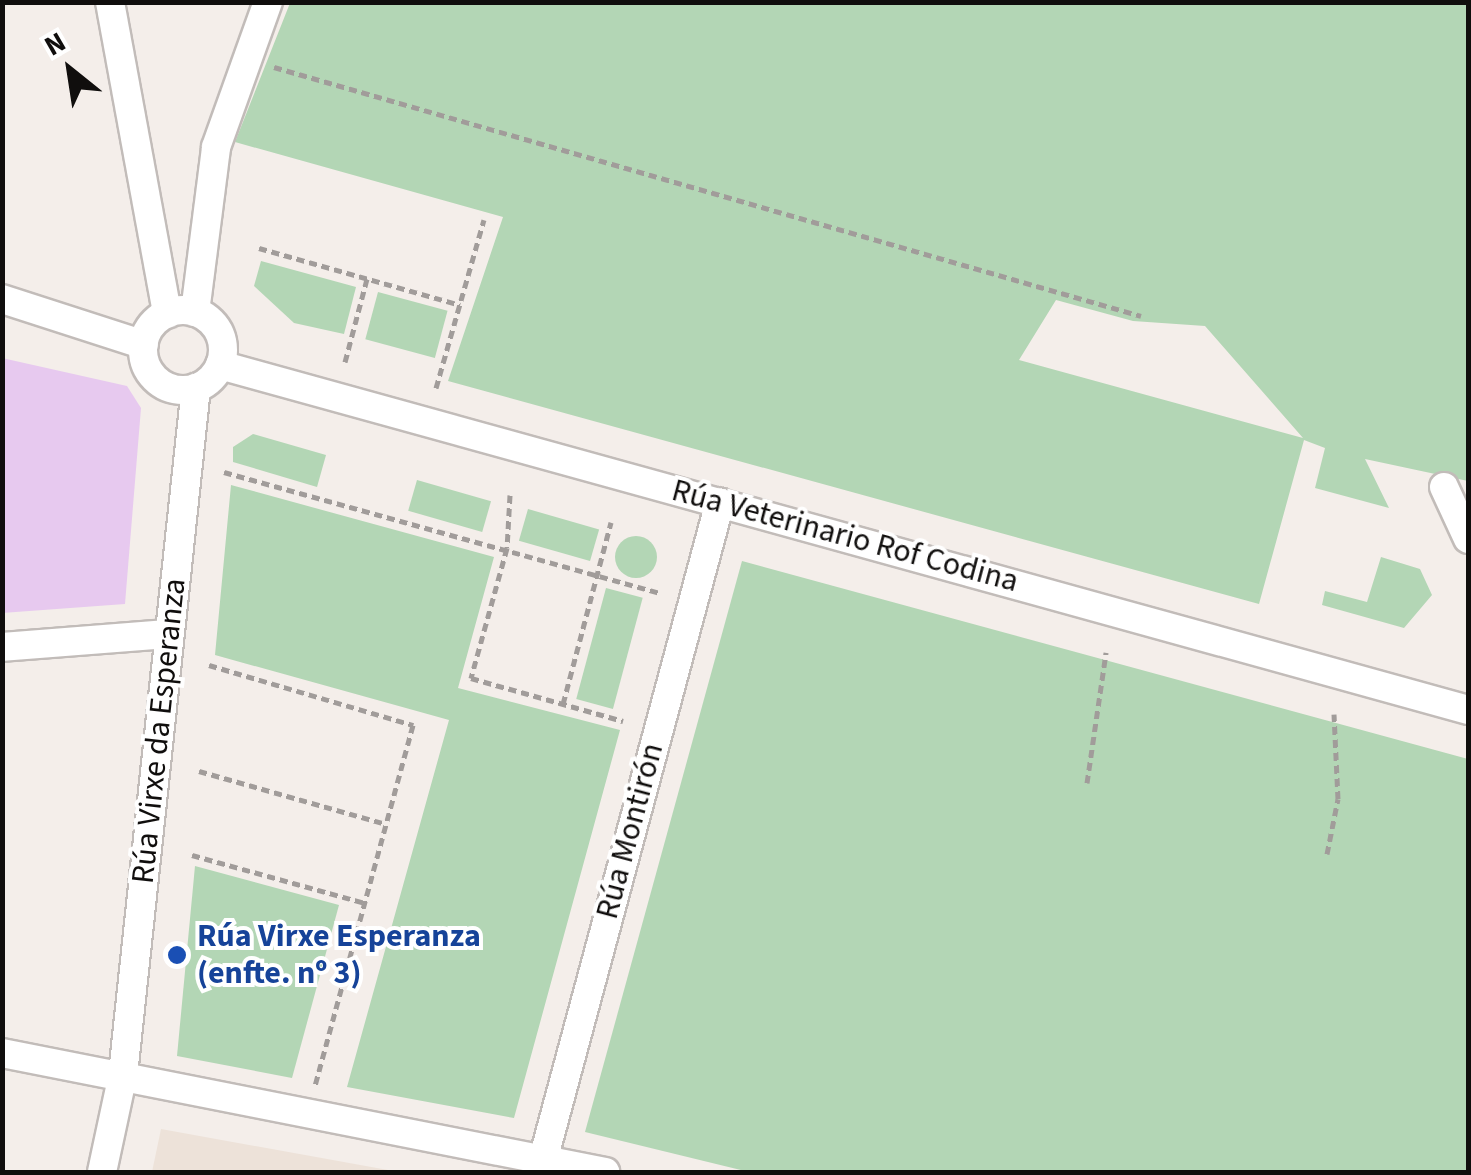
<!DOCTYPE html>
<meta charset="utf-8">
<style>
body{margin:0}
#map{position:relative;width:1471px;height:1175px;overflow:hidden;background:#f4eeea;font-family:"Source Sans 3",sans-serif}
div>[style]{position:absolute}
.built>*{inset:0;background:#ede2d9}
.green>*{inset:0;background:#b3d6b5;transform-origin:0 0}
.round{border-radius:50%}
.building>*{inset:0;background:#e7c9ef}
.path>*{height:5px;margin-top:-2.5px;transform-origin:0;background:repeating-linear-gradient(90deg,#a19c9a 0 8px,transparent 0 13px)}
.roads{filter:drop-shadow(2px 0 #c2bcb9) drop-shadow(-2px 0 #c2bcb9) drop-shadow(0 2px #c2bcb9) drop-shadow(0 -2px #c2bcb9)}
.minor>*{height:28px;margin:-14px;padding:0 14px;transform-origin:14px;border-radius:14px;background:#fff}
.minor>.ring{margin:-14px;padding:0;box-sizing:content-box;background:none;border:28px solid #fff;border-radius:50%}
.dots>*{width:28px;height:28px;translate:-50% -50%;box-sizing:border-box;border:5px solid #fff;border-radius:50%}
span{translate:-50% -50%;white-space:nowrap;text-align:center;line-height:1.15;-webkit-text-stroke:8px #fff;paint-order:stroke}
.street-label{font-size:32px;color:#100e0d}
.transit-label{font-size:32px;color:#164399;font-weight:700}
.left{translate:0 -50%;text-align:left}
.frame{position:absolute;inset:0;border:5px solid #100e0d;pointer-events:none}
.north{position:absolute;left:20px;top:20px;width:100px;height:100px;-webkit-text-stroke:8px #fff;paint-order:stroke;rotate:330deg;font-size:28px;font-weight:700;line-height:40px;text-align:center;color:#100e0d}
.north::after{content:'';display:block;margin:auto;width:35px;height:45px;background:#100e0d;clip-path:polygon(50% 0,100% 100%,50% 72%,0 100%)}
</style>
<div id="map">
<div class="built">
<div style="clip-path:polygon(161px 1129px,399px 1172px,152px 1172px)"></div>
</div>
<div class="green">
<div style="clip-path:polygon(evenodd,290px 3px,1468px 3px,1468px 481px,1365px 459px,1389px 508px,1315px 488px,1325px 448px,1304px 440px,1259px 604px,448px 381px,503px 217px,235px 142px,290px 3px,1056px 300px,1133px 321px,1205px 326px,1303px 438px,1019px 360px,1056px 300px)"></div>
<div style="clip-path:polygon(261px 261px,356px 287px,344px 334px,294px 323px,254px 286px)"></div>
<div style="left:378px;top:292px;width:72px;height:49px;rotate:15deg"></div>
<div style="clip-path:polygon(253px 434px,326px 455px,317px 487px,233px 462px,233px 447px)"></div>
<div style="left:417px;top:480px;width:77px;height:32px;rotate:16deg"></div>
<div style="clip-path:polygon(231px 485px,494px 557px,458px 688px,620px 730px,514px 1118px,347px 1087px,449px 720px,215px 655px)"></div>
<div style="left:528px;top:509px;width:74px;height:33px;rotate:16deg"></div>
<div class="round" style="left:615px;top:536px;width:42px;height:42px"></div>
<div style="clip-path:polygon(1381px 557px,1420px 569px,1432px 595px,1404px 628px,1322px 605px,1325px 591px,1367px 602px)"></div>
<div style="clip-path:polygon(742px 561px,1468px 759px,1468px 1172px,749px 1172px,585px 1132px)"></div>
<div style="left:606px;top:588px;width:38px;height:115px;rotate:15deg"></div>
<div style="clip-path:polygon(195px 866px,339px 905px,292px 1078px,177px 1056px)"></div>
</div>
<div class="building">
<div style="clip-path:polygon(2px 358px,127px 386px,141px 408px,125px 604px,2px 613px)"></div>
</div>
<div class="path">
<div style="left:274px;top:67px;width:902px;rotate:16.02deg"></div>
<div style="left:259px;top:248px;width:209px;rotate:15.8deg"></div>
<div style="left:345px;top:362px;width:86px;rotate:-75.2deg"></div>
<div style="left:436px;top:388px;width:175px;rotate:-74.1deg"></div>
<div style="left:224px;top:472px;width:453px;rotate:15.5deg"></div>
<div style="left:510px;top:495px;width:53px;rotate:93.2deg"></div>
<div style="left:507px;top:548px;width:135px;rotate:105.5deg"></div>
<div style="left:471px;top:678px;width:158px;rotate:15.8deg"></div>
<div style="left:209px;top:665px;width:213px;rotate:16.4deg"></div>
<div style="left:413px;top:725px;width:374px;rotate:105.2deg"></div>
<div style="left:563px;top:704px;width:188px;rotate:-75.2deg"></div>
<div style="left:199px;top:771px;width:194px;rotate:15.8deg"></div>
<div style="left:1087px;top:783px;width:132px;rotate:-81.7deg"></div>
<div style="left:1327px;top:854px;width:56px;rotate:-78.7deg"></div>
<div style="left:1338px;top:799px;width:85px;rotate:-92.7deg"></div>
<div style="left:192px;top:855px;width:180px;rotate:15.5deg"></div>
</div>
<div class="roads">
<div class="minor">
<div style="left:110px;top:2px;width:317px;rotate:79.6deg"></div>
<div style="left:2px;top:299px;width:149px;rotate:17.9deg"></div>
<div class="ring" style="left:143px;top:310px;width:52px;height:52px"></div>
<div style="left:195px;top:312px;width:166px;rotate:-82.7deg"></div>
<div style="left:216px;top:147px;width:154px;rotate:-70.3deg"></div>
<div style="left:220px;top:365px;width:1295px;rotate:15.45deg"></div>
<div style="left:1444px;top:487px;width:57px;rotate:65.2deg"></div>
<div style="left:2px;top:647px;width:168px;rotate:-4.5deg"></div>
<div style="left:2px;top:1053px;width:615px;rotate:11.16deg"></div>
<div style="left:543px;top:1160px;width:681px;rotate:-74.94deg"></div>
<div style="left:102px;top:1172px;width:100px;rotate:-77.9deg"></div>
<div style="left:123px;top:1074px;width:690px;rotate:-83.93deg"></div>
</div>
</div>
<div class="dots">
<div style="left:177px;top:955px;background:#1a4fb4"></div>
</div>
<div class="street-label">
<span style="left:845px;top:536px;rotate:15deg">Rúa Veterinario Rof Codina</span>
<span style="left:159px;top:731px;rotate:-84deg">Rúa Virxe da Esperanza</span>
<span style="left:630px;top:831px;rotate:-75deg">Rúa Montirón</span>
</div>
<div class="transit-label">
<span class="left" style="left:197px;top:955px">Rúa Virxe Esperanza<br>(enfte. nº 3)</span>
</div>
<div class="frame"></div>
<div class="north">N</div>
</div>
